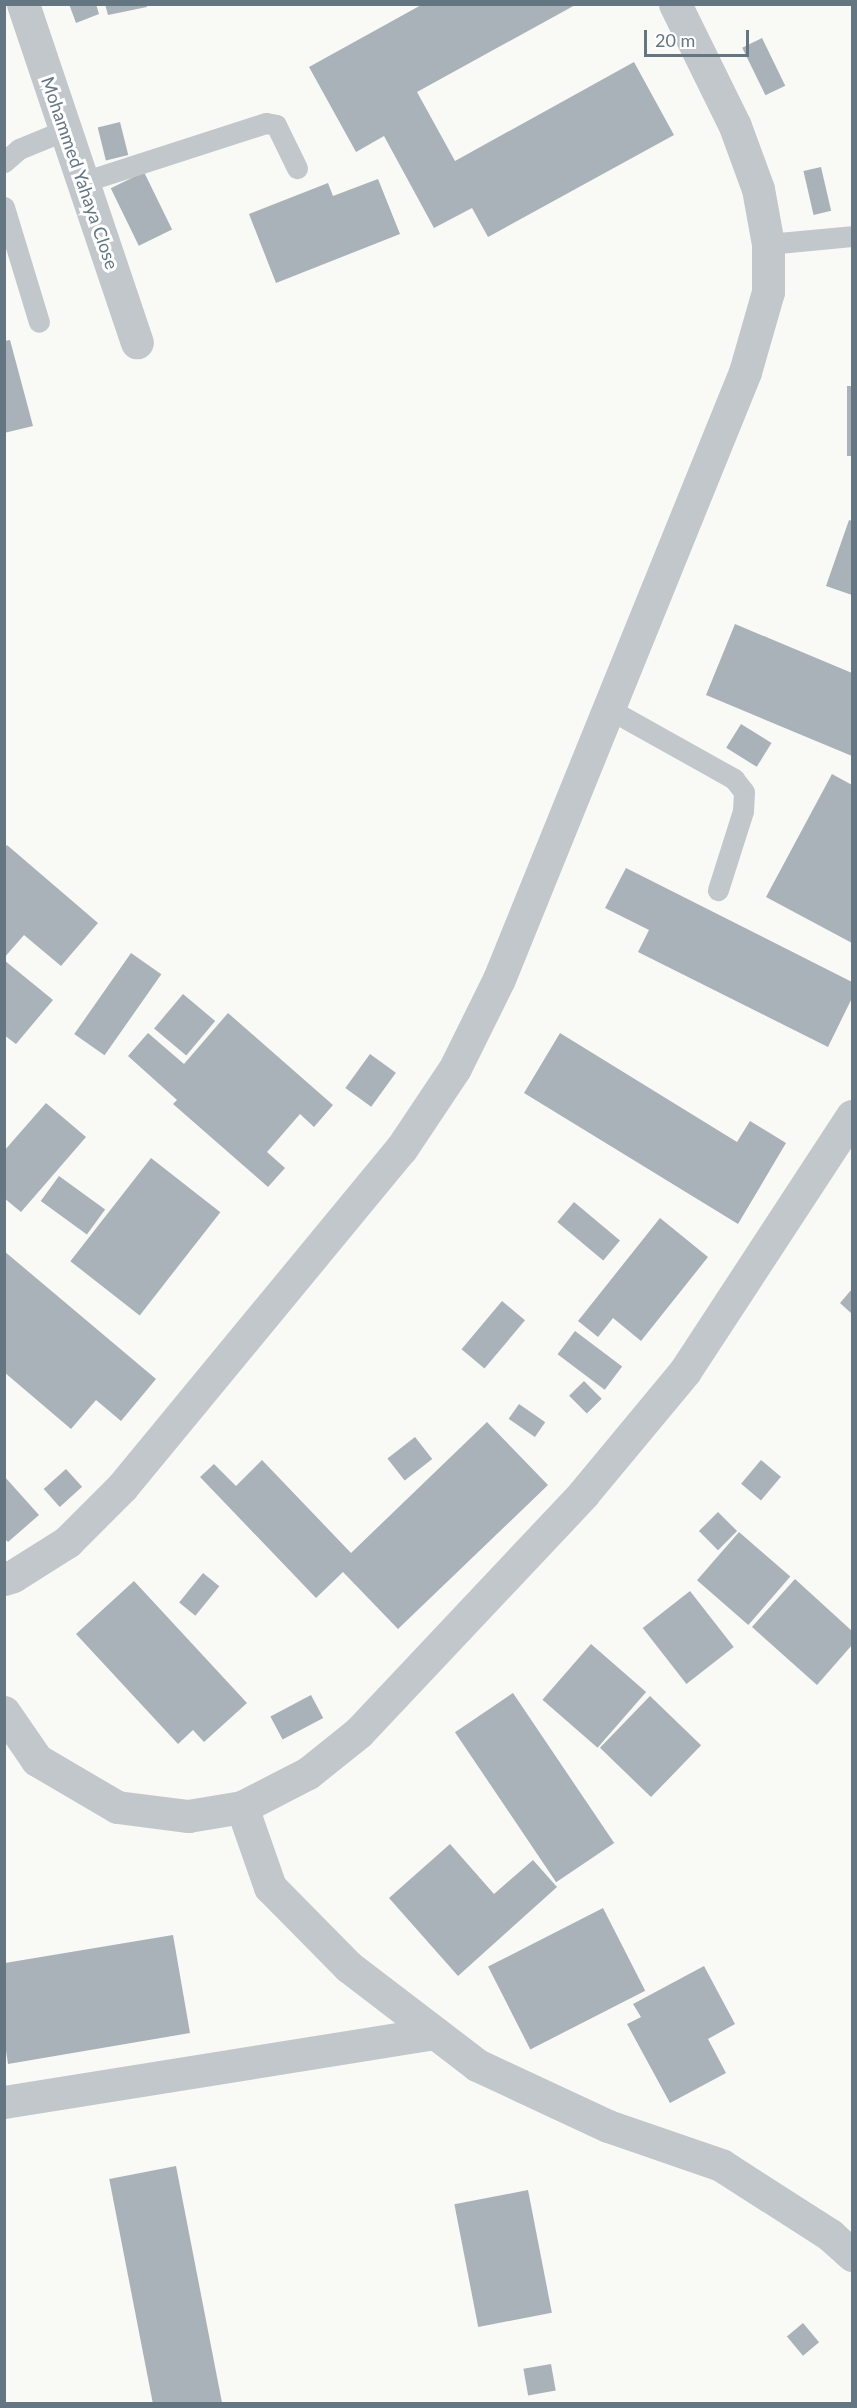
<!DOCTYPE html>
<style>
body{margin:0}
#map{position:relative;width:857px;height:2408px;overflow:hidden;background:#f9f9f6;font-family:Lato,sans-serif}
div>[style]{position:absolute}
.building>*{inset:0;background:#a9b2b8;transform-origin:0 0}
.lane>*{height:21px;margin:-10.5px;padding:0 10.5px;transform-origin:10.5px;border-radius:10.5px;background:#c2c7cb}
.street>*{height:33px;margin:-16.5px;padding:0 16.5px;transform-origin:16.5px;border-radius:16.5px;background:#c2c7cb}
span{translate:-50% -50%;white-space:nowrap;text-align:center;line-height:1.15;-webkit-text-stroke:6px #fff;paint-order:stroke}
.street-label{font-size:18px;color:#637682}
.frame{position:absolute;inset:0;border:6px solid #637682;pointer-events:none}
.scale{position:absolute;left:644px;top:30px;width:105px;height:27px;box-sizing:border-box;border:3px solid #637682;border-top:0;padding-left:8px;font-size:18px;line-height:21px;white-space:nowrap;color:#637682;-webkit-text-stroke:4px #fff;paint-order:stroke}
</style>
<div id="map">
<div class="building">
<div style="clip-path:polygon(69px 4px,96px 4px,99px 14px,76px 23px)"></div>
<div style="clip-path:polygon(105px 4px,146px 4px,147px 7px,108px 15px)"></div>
<div style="clip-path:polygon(423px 4px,577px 4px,417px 92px,455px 161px,634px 62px,674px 135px,488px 237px,472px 208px,434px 228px,384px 136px,356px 152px,309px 67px)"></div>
<div style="left:762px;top:38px;width:53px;height:22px;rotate:64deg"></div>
<div style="left:120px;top:122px;width:34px;height:23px;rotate:76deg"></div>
<div style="left:821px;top:167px;width:45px;height:18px;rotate:77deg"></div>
<div style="left:144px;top:172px;width:64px;height:37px;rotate:64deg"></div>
<div style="clip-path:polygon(378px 179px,400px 234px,276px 283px,249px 214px,328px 183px,333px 196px)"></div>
<div style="clip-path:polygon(10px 340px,33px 426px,4px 433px,4px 341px)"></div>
<div style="left:847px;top:386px;width:5px;height:70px"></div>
<div style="clip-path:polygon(849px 520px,852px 521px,852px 595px,826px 586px)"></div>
<div style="clip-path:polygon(735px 624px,852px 673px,852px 756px,706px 695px)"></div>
<div style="left:741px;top:724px;width:36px;height:28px;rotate:32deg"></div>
<div style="clip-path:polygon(832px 774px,852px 785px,852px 943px,766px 897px)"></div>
<div style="clip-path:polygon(7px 845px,98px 923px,61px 966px,24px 935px,4px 958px,4px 849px)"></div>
<div style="clip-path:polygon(626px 868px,852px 982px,852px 998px,828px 1047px,638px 952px,649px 930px,605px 908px)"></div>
<div style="left:131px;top:953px;width:37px;height:99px;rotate:35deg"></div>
<div style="clip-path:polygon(4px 960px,53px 1000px,16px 1044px,4px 1035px)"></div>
<div style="left:183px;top:994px;width:42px;height:45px;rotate:40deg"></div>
<div style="clip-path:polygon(228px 1013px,333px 1105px,314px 1127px,300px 1114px,267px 1152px,285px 1168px,268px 1187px,173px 1104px,177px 1100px,128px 1056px,148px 1033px,184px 1064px)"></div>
<div style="clip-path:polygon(560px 1033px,737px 1142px,750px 1121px,786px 1143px,738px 1224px,524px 1093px)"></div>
<div style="left:370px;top:1054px;width:32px;height:42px;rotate:36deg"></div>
<div style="clip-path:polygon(46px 1103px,86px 1137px,21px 1212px,4px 1198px,4px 1151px)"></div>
<div style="left:151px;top:1158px;width:88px;height:131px;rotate:38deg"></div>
<div style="left:59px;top:1176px;width:57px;height:31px;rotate:36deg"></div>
<div style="left:574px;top:1202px;width:60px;height:26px;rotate:40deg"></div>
<div style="clip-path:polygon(660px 1218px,708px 1257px,641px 1341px,613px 1318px,598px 1337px,578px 1321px)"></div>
<div style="clip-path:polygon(4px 1251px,156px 1379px,121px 1421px,96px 1400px,71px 1429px,4px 1372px)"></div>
<div style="clip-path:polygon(852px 1289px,852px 1314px,840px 1303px)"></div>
<div style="left:502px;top:1301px;width:30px;height:63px;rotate:40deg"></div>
<div style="left:575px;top:1331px;width:59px;height:29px;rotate:37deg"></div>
<div style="left:584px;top:1381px;width:25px;height:21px;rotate:45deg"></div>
<div style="left:519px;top:1404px;width:32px;height:18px;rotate:35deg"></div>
<div style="clip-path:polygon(487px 1422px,548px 1485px,398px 1629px,343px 1572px,316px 1598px,200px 1477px,214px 1464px,236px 1486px,262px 1460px,351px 1553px)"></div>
<div style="left:415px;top:1437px;width:28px;height:35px;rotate:52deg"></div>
<div style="left:761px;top:1460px;width:26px;height:31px;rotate:40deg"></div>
<div style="left:66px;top:1469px;width:24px;height:30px;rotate:48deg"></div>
<div style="clip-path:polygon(4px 1476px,39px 1515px,8px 1542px,4px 1538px)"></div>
<div style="left:718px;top:1512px;width:27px;height:27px;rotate:45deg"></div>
<div style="left:739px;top:1532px;width:68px;height:64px;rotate:41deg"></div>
<div style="left:203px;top:1573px;width:21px;height:38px;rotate:39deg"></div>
<div style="clip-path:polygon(795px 1579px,852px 1631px,852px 1645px,817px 1685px,752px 1627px)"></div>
<div style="clip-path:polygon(134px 1581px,247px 1703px,204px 1742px,193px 1730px,178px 1744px,76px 1634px)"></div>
<div style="left:690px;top:1591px;width:71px;height:60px;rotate:52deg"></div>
<div style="left:591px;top:1644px;width:73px;height:74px;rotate:41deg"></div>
<div style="left:513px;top:1693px;width:181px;height:70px;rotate:56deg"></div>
<div style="left:311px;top:1695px;width:26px;height:46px;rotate:62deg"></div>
<div style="left:650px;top:1696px;width:71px;height:72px;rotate:44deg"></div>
<div style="clip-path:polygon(450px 1844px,494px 1894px,533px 1860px,557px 1887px,458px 1976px,389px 1898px)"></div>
<div style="left:603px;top:1908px;width:93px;height:129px;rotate:63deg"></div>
<div style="clip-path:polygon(173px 1935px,190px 2033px,8px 2064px,5px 2044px,5px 1963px)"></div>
<div style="clip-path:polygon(704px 1966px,735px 2024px,708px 2039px,726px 2073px,670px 2103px,627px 2024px,641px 2017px,633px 2004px)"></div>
<div style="left:176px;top:2166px;width:242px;height:68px;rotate:79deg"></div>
<div style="left:528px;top:2190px;width:125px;height:75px;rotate:79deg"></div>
<div style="left:803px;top:2323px;width:25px;height:21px;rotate:50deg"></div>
<div style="left:551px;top:2364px;width:27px;height:28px;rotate:80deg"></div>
</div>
<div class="lane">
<div style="left:4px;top:162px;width:20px;rotate:-41deg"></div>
<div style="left:19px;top:149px;width:50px;rotate:-22.4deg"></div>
<div style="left:83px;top:182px;width:192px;rotate:-17.9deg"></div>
<div style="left:266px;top:123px;width:10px;rotate:11deg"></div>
<div style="left:276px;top:125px;width:48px;rotate:64deg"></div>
<div style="left:4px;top:207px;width:120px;rotate:73.1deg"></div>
<div style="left:768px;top:244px;width:84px;rotate:-5.4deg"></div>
<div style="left:609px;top:709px;width:143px;rotate:29.2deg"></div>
<div style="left:734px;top:779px;width:16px;rotate:52deg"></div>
<div style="left:744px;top:792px;width:19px;rotate:93deg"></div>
<div style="left:743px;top:811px;width:83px;rotate:107.6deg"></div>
</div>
<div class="street">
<div style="left:23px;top:4px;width:357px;rotate:71.4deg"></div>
<div style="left:4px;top:1579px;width:9px;rotate:-18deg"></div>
<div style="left:13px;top:1576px;width:64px;rotate:-32.2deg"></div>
<div style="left:67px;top:1542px;width:78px;rotate:-45deg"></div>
<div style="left:122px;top:1487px;width:438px;rotate:-50.5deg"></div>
<div style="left:401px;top:1149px;width:97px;rotate:-56.3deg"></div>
<div style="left:455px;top:1068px;width:99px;rotate:-63.7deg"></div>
<div style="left:499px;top:979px;width:655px;rotate:-67.94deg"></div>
<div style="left:745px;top:372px;width:83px;rotate:-74deg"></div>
<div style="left:768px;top:292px;width:48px;rotate:-90deg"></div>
<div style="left:768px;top:244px;width:56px;rotate:-100.3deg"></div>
<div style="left:758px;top:189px;width:67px;rotate:-110.1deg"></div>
<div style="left:735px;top:126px;width:136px;rotate:-116.2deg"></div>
<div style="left:4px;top:1712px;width:58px;rotate:55.5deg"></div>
<div style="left:37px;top:1760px;width:93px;rotate:30.4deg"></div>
<div style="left:117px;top:1807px;width:72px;rotate:7.2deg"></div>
<div style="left:188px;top:1816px;width:55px;rotate:-9.5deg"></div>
<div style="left:242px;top:1807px;width:74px;rotate:-27.3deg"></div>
<div style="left:308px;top:1773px;width:65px;rotate:-38.8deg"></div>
<div style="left:359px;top:1732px;width:327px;rotate:-46.7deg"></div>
<div style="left:583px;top:1494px;width:160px;rotate:-50.3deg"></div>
<div style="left:685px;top:1371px;width:305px;rotate:-56.8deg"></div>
<div style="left:242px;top:1807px;width:85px;rotate:70.7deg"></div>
<div style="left:270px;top:1887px;width:112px;rotate:45.4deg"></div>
<div style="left:349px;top:1967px;width:161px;rotate:37.4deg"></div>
<div style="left:477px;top:2065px;width:145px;rotate:25deg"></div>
<div style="left:608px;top:2126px;width:120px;rotate:19deg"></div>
<div style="left:721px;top:2165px;width:130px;rotate:32.7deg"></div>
<div style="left:830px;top:2235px;width:30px;rotate:42deg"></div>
<div style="left:4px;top:2102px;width:436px;rotate:-9.1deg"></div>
</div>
<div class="street-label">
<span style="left:80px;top:173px;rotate:71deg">Mohammed Yahaya Close</span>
</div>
<div class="frame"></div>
<div class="scale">20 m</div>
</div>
